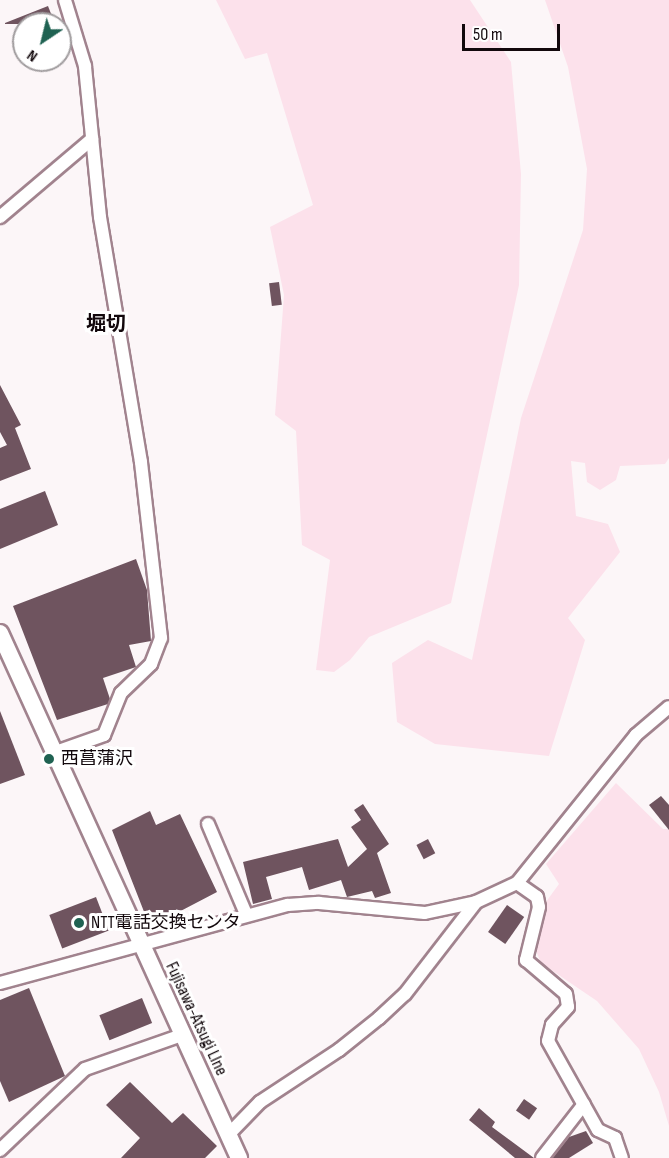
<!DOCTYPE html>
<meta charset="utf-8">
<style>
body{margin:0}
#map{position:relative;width:669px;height:1158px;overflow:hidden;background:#fcf6f8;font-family:"Sofia Sans Condensed","Noto Sans JP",sans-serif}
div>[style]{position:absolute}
.green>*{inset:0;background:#fce1eb}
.building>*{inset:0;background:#6f545f;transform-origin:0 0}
.roads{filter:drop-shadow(2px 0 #a1838e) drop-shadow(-2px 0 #a1838e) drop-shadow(0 2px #a1838e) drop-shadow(0 -2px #a1838e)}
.minor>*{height:12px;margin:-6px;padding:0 6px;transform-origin:6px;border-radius:6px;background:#fff}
.major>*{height:16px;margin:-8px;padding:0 8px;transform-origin:8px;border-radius:8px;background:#fff}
.dots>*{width:16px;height:16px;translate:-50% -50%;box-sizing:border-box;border:3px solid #fff;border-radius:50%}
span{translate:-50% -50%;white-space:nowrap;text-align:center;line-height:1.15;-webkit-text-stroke:6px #fff;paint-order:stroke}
.poi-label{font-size:18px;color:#12080c}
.left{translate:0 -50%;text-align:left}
.street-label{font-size:18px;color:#12080c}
.neighbourhood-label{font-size:20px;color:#12080c;font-weight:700}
.north{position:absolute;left:12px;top:12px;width:60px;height:60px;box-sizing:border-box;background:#fff;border:2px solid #a09c9e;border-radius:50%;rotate:215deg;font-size:16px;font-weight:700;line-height:24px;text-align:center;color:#12080c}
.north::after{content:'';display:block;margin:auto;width:21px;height:27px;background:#1f6252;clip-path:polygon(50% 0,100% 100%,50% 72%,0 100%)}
.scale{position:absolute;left:462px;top:24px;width:98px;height:27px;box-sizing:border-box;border:3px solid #12080c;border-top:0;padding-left:8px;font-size:18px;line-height:21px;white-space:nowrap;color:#12080c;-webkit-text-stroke:4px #fff;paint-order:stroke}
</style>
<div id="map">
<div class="green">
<div style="clip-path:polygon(216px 0,470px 0,511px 62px,521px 174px,519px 285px,451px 603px,369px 637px,350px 660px,334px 672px,316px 670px,330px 560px,302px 545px,296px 431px,275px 415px,284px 295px,270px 227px,313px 205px,267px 53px,245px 59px)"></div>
<div style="clip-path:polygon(545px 0,669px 0,669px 458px,665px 464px,620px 466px,616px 480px,600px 490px,587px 482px,585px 463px,571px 461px,576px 516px,608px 524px,620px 552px,568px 618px,585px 640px,549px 756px,435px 744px,397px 722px,392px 663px,428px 640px,472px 660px,521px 418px,583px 230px,587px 169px,568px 67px)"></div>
<div style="clip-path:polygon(616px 783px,663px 829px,669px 829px,669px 1126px,659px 1092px,639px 1049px,597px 1001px,541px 963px,531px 939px,543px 906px,559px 884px,546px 864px)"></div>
</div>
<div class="building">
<div style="clip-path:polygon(48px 6px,55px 24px,5px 24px,5px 23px)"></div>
<div style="left:279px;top:282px;width:23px;height:10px;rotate:83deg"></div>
<div style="clip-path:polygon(0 385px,21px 425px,15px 428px,31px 469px,0 481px,0 448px,7px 445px,0 432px)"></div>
<div style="clip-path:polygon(45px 491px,58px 525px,0 549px,0 509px)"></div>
<div style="clip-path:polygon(136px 559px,147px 590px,151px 641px,129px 645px,136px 667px,103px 678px,110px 699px,108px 704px,57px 720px,13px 606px)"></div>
<div style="clip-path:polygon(0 711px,25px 775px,0 784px)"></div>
<div style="clip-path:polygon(661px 796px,669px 805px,669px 830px,649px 805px)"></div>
<div style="clip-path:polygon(363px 804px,389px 844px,377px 853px,391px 893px,375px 898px,372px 891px,347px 897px,341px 880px,309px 890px,302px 867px,266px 877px,272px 899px,253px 904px,243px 862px,338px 839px,348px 867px,367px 849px,351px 827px,361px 820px,354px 810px)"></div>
<div style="clip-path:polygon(150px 811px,156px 825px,180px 814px,217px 892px,150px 927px,112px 830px)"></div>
<div style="left:428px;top:839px;width:16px;height:13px;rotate:63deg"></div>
<div style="left:96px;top:897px;width:36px;height:50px;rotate:69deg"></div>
<div style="left:507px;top:905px;width:21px;height:33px;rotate:35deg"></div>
<div style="clip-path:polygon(29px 988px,65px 1076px,9px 1102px,0 1081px,0 1000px)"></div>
<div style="left:142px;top:998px;width:27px;height:46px;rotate:68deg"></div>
<div style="clip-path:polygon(130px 1082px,172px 1123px,183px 1113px,217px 1146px,205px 1158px,121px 1158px,140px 1138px,106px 1105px)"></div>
<div style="left:524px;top:1099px;width:16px;height:14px;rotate:35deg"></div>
<div style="clip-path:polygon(479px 1108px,495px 1122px,492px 1127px,534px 1158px,515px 1158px,469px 1120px)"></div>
<div style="clip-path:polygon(586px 1131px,593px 1143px,569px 1158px,552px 1158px,569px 1137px)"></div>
</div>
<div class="roads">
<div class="minor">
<div style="left:0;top:217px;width:121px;rotate:-40.3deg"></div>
<div style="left:56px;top:752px;width:51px;rotate:-19.5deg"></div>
<div style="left:104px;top:735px;width:45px;rotate:-68deg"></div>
<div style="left:121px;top:693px;width:42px;rotate:-44deg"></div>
<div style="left:151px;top:664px;width:28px;rotate:-69deg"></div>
<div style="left:161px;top:638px;width:177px;rotate:-96.5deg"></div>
<div style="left:141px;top:462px;width:248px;rotate:-99.5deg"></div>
<div style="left:100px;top:217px;width:152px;rotate:-95.7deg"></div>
<div style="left:85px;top:66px;width:69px;rotate:-106.9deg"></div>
<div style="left:208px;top:824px;width:98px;rotate:67.1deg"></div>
<div style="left:517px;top:883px;width:24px;rotate:35deg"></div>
<div style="left:537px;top:897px;width:10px;rotate:79deg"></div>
<div style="left:539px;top:907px;width:55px;rotate:103.8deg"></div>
<div style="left:526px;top:960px;width:52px;rotate:40.4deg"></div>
<div style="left:566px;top:994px;width:13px;rotate:81deg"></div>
<div style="left:568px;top:1007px;width:24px;rotate:132deg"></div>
<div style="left:552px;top:1025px;width:16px;rotate:104deg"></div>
<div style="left:548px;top:1041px;width:102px;rotate:60.7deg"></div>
<div style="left:598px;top:1130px;width:19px;rotate:25deg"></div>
<div style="left:615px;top:1138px;width:21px;rotate:71deg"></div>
<div style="left:0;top:983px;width:298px;rotate:-15.2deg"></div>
<div style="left:288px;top:905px;width:31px;rotate:-4deg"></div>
<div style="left:319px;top:903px;width:106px;rotate:5.4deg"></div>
<div style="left:425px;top:913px;width:52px;rotate:-12.2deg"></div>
<div style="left:476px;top:902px;width:45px;rotate:-24.9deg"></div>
<div style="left:517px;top:883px;width:190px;rotate:-51.2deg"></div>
<div style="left:636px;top:735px;width:43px;rotate:-40.3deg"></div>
<div style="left:228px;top:1135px;width:46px;rotate:-45.9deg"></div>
<div style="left:260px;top:1102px;width:95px;rotate:-33.4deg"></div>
<div style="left:339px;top:1050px;width:51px;rotate:-38.7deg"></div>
<div style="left:379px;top:1018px;width:35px;rotate:-43deg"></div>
<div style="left:405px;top:994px;width:116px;rotate:-52.3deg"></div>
<div style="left:0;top:1150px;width:117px;rotate:-43.6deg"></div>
<div style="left:85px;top:1069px;width:103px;rotate:-19.3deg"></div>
<div style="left:542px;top:1158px;width:68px;rotate:-52.1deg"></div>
</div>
<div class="major">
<div style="left:0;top:633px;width:577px;rotate:65.52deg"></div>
</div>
</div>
<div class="dots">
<div style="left:49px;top:759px;background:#1f6252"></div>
<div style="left:79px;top:923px;background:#1f6252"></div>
</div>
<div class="poi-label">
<span class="left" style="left:61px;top:759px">西菖蒲沢</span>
<span class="left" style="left:91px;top:923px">NTT電話交換センタ</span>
</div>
<div class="street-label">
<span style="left:196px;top:1019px;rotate:65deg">Fujisawa-Atsugi LIne</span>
</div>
<div class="neighbourhood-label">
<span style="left:106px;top:324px">堀切</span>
</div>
<div class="north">N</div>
<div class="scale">50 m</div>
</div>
